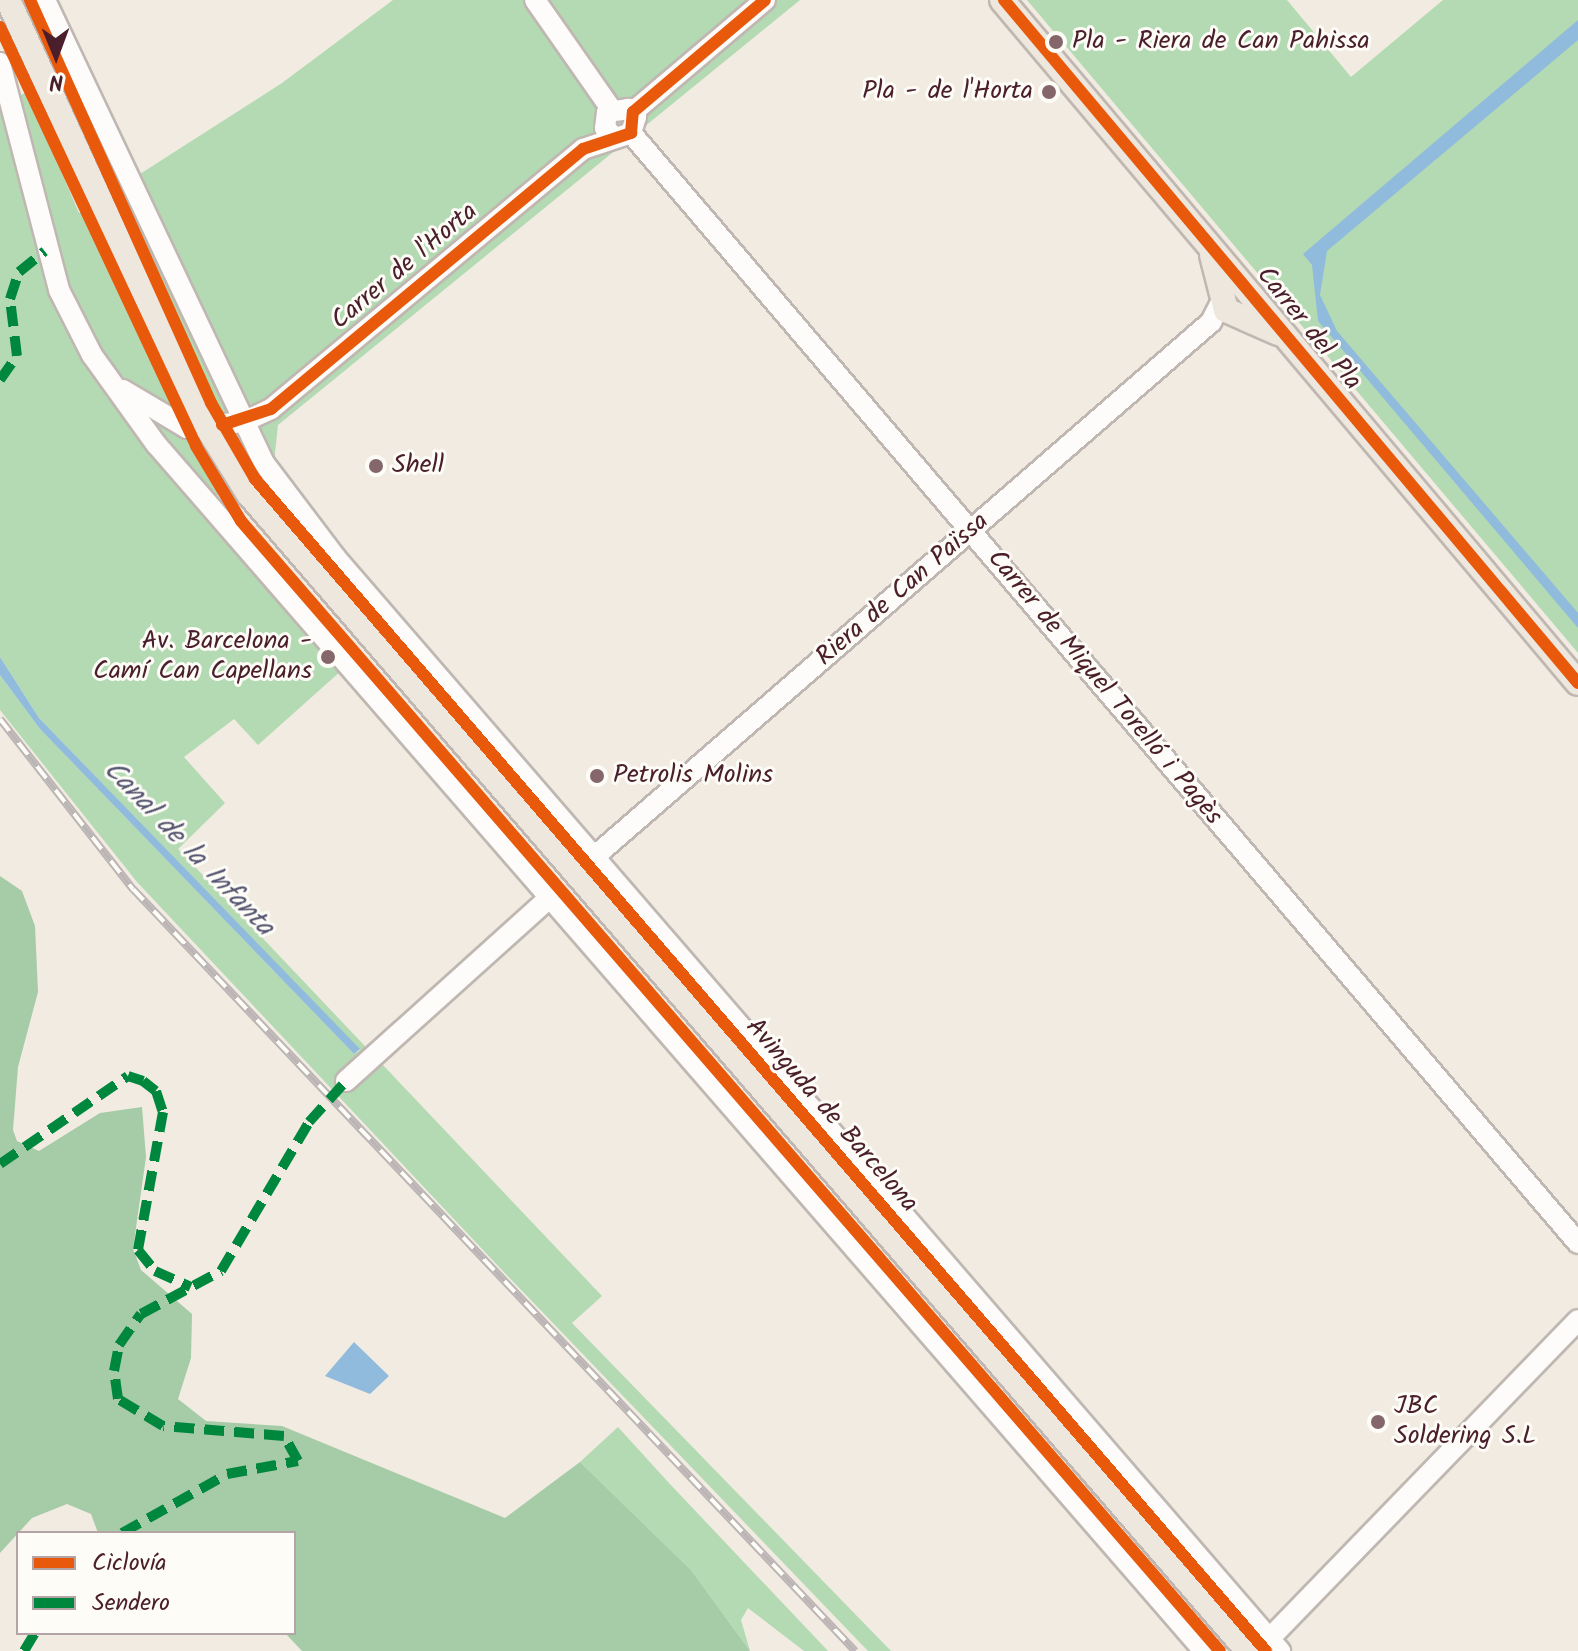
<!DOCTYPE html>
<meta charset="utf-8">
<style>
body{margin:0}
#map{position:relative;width:1578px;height:1651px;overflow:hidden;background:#f1ebe1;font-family:Kalam,sans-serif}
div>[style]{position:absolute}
.green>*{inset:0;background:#b3dab2}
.forest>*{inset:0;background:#a6cba7}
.water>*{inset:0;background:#90bbdc}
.roads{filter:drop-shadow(2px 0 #c0b7b2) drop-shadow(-2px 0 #c0b7b2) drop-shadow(0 2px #c0b7b2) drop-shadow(0 -2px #c0b7b2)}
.minor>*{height:20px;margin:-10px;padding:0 10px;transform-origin:10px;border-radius:10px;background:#fdfcfa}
.major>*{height:24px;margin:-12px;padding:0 12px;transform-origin:12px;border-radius:12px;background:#eee7de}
.rail>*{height:8px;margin-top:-4px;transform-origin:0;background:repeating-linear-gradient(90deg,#fdfcf7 0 15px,#bbb5b5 0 30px);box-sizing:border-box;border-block:2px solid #bbb5b5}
.quiet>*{height:10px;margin-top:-5px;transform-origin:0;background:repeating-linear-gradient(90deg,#00873e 0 20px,transparent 0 30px)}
.cycleway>*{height:12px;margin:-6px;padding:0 6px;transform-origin:6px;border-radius:6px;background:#e8590c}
.dots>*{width:22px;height:22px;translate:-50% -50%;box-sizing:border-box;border:4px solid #fdfcf7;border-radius:50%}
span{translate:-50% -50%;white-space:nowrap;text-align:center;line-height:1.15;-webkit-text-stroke:6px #fdfcf7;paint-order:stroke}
.poi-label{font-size:26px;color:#4a1f2b}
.left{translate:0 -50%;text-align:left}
.right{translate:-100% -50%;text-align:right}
.street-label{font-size:26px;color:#4a1f2b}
.water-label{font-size:28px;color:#565571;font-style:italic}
.legend{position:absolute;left:16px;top:1531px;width:280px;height:104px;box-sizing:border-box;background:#fdfcf7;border:2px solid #b5a4a5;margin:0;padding:10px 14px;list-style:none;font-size:24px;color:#4a1f2b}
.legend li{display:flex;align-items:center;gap:16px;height:40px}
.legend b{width:40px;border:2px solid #b5a4a5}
.north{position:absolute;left:16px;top:16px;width:80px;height:80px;-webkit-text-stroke:6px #fdfcf7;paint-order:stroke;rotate:179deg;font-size:22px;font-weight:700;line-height:32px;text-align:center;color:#4a1f2b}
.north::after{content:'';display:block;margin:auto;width:28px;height:36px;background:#4a1f2b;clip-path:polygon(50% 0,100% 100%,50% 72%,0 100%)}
</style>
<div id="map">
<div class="green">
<div style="clip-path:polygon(393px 0,800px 0,278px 425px,274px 462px,197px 507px,342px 670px,258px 745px,234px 719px,184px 757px,225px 803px,178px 849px,602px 1296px,572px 1323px,891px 1651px,868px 1651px,500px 1268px,137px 882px,0 710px,0 675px,40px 729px,354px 1054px,360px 1050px,39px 718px,0 657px,0 106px,27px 92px,79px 213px,282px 83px)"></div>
<div style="clip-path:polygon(1027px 0,1287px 0,1351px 77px,1443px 0,1578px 0,1578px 653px)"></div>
<div style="clip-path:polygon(618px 1427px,668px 1482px,828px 1651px,804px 1651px,748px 1608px,741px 1620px,750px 1651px,691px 1570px,580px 1462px)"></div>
</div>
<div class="forest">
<div style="clip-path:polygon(0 876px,22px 891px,35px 926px,38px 992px,18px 1067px,13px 1130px,17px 1141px,39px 1151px,100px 1113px,142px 1107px,146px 1157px,133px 1249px,141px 1270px,192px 1314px,191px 1358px,178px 1399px,206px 1421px,282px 1426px,505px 1518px,580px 1462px,691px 1570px,750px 1651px,302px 1651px,285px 1633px,294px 1633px,294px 1533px,98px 1533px,91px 1514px,67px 1504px,32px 1518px,0 1553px)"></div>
</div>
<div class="water">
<div style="clip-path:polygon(1578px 20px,1578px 40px,1327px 251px,1320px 295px,1337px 331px,1578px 613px,1578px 628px,1318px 321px,1312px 265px,1303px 254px)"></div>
<div style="clip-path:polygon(0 657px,39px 718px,360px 1049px,354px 1054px,40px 729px,0 675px)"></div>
<div style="clip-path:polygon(354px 1342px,389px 1376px,370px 1394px,325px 1376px)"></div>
</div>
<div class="roads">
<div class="minor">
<div style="left:45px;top:0;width:512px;rotate:64.69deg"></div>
<div style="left:264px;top:463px;width:118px;rotate:52.9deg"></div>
<div style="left:335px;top:557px;width:1446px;rotate:49.18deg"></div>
<div style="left:535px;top:0;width:133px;rotate:55.1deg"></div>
<div style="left:0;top:63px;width:235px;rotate:75.4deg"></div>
<div style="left:59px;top:290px;width:73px;rotate:63.1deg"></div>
<div style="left:92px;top:355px;width:110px;rotate:54.3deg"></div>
<div style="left:156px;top:444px;width:1598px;rotate:49.03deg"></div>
<div style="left:633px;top:112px;width:173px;rotate:-40.3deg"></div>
<div style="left:631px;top:133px;width:1459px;rotate:49.53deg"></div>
<div style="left:123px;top:390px;width:74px;rotate:30.7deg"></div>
<div style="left:187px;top:428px;width:56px;rotate:-6.1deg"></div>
<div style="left:243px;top:422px;width:31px;rotate:-25deg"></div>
<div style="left:271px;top:409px;width:406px;rotate:-39.8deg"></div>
<div style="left:583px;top:149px;width:51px;rotate:-18.4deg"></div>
<div style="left:631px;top:133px;width:17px;rotate:-73deg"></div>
<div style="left:636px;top:117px;width:11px;rotate:-131deg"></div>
<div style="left:629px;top:109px;width:22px;rotate:172deg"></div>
<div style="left:607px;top:112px;width:16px;rotate:97deg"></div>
<div style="left:605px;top:128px;width:11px;rotate:45deg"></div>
<div style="left:594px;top:857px;width:817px;rotate:-40.93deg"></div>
<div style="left:1211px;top:322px;width:27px;rotate:-63deg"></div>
<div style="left:346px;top:1081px;width:275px;rotate:-42deg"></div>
<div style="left:1258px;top:1642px;width:11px;rotate:-15deg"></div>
<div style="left:1269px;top:1639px;width:444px;rotate:-45.9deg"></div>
</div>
<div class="major">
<div style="left:8px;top:0;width:452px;rotate:65.3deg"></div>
<div style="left:197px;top:411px;width:97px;rotate:58.1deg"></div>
<div style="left:248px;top:493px;width:1530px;rotate:49.19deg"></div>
<div style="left:1002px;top:0;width:893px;rotate:49.86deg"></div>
<div style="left:1212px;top:255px;width:57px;rotate:75.7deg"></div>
<div style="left:1226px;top:310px;width:57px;rotate:23.9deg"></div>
</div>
</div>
<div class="rail">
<div style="left:0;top:719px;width:216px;rotate:52deg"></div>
<div style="left:133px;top:889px;width:1050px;rotate:46.54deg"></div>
</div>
<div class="quiet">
<div style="left:0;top:380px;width:29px;rotate:-55deg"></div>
<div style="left:17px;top:356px;width:57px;rotate:-97deg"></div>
<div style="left:10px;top:299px;width:28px;rotate:-72deg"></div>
<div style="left:19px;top:272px;width:33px;rotate:-39deg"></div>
<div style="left:0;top:1164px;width:155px;rotate:-34.5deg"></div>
<div style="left:128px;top:1076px;width:16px;rotate:18deg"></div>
<div style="left:143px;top:1081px;width:16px;rotate:38deg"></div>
<div style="left:156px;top:1091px;width:22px;rotate:72deg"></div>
<div style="left:163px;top:1112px;width:140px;rotate:100.3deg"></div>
<div style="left:138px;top:1250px;width:27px;rotate:51deg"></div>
<div style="left:155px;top:1271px;width:39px;rotate:24deg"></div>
<div style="left:122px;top:1533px;width:120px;rotate:-29.3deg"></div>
<div style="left:227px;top:1474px;width:72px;rotate:-10.4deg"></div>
<div style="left:298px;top:1461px;width:29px;rotate:-119deg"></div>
<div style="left:284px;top:1436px;width:121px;rotate:-175.3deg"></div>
<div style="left:163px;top:1426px;width:52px;rotate:-149deg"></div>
<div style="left:118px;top:1399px;width:28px;rotate:-98deg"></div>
<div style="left:114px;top:1371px;width:26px;rotate:-79deg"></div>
<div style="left:119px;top:1345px;width:38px;rotate:-55deg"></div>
<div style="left:141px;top:1314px;width:91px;rotate:-28.3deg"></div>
<div style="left:221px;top:1271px;width:173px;rotate:-59.4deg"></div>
<div style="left:309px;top:1122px;width:55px;rotate:-47.9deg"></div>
<div style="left:24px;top:1651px;width:21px;rotate:-59deg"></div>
</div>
<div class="cycleway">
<div style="left:30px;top:0;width:442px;rotate:65.8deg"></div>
<div style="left:211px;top:403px;width:88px;rotate:59.9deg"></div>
<div style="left:255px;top:479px;width:1548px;rotate:49.22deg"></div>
<div style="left:1004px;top:0;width:892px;rotate:49.96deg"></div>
<div style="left:0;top:27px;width:463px;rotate:64.9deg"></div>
<div style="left:196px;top:446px;width:87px;rotate:59deg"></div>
<div style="left:241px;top:521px;width:1495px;rotate:49.1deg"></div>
<div style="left:222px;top:425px;width:52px;rotate:-18.1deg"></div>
<div style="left:271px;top:409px;width:406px;rotate:-39.8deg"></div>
<div style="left:583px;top:149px;width:51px;rotate:-18.4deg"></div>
<div style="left:631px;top:133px;width:21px;rotate:-85deg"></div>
<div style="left:633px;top:112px;width:173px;rotate:-40.3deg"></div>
</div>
<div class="dots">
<div style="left:1056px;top:42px;background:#84666b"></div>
<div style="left:1049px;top:92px;background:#84666b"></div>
<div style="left:376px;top:466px;background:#84666b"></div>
<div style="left:328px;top:657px;background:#84666b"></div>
<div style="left:597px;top:776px;background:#84666b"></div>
<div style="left:1378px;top:1422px;background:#84666b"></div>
</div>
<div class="poi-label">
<span class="left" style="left:1072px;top:42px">Pla - Riera de Can Pahissa</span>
<span class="right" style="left:1033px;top:92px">Pla - de l'Horta</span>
<span class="left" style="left:392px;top:466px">Shell</span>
<span class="right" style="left:312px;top:657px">Av. Barcelona -<br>Camí Can Capellans</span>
<span class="left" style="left:613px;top:776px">Petrolis Molins</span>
<span class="left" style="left:1394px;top:1422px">JBC<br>Soldering S.L</span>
</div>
<div class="street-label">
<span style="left:405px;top:267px;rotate:-40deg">Carrer de l'Horta</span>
<span style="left:1308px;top:329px;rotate:51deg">Carrer del Pla</span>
<span style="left:903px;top:590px;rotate:-41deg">Riera de Can Païssa</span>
<span style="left:1104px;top:688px;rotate:50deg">Carrer de Miquel Torelló i Pagès</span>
<span style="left:831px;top:1116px;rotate:49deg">Avinguda de Barcelona</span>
</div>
<div class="water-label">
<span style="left:188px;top:849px;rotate:46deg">Canal de la Infanta</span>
</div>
<ul class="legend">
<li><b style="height:10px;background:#e8590c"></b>Ciclovía</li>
<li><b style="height:10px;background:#00873e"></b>Sendero</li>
</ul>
<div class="north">N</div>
</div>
